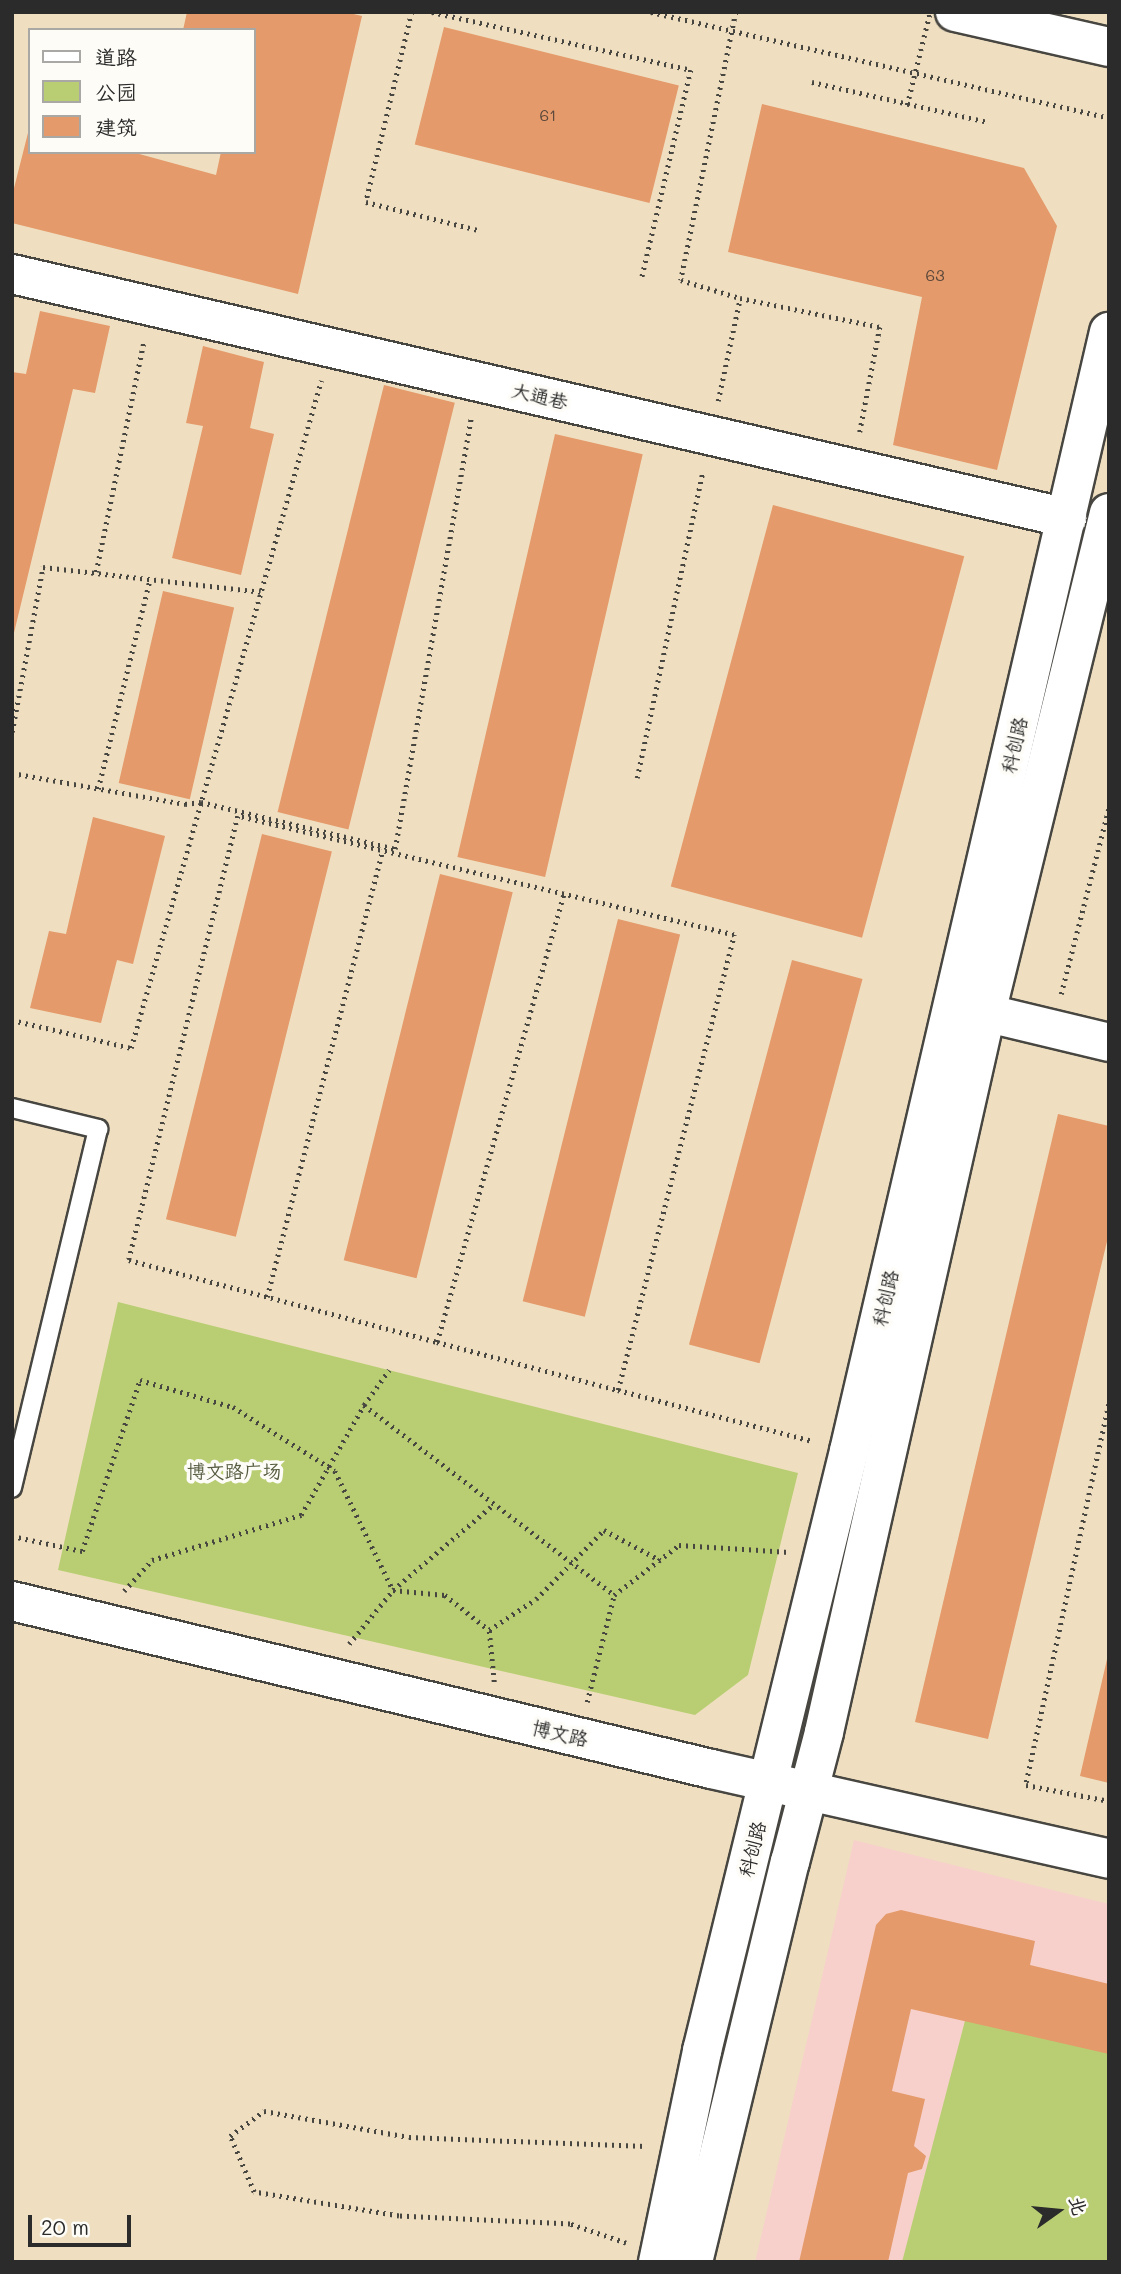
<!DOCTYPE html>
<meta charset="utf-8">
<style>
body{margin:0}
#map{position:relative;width:1121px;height:2274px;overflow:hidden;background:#efdfc0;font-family:Mali,"LXGW WenKai TC",sans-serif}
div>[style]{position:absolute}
.built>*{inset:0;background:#f7d0cb}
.green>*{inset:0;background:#b9ce72}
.building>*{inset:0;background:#e49a6a;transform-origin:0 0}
.path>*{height:4.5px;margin-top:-2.25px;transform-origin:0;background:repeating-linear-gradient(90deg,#484641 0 2px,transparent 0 7px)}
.roads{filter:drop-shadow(2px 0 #484641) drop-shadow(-2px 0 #484641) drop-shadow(0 2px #484641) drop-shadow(0 -2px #484641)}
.lane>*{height:18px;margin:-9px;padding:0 9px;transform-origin:9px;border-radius:9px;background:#fff}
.street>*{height:37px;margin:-18.5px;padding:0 18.5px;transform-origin:18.5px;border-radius:18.5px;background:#fff}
.secondary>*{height:38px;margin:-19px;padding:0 19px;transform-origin:19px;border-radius:19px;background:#fff}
.path-bridge>*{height:4.5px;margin-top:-2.25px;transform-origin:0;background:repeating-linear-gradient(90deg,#484641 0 2px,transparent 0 7px)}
span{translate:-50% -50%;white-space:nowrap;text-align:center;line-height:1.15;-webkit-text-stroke:7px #fdfcf7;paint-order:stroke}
.number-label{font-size:16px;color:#59473b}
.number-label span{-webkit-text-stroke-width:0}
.street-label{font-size:19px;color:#2b2b2b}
.park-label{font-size:19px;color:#565c40}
.frame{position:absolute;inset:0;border:14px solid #2b2b2b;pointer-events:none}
.legend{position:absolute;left:28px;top:28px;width:228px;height:126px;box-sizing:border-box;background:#fdfcf7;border:2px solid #a9a8a5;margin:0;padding:9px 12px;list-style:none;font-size:21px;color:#2b2b2b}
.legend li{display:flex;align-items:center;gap:14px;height:35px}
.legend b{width:35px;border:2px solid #a9a8a5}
.north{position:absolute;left:1023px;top:2176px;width:70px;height:70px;-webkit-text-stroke:5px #fdfcf7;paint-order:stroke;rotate:75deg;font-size:19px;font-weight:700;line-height:28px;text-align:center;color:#2b2b2b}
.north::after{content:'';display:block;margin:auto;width:24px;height:32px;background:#2b2b2b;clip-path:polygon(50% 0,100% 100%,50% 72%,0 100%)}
.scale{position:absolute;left:28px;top:2215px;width:103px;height:32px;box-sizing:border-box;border:4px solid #2b2b2b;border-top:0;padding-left:9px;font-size:21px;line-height:24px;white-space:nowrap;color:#2b2b2b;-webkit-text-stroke:5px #fdfcf7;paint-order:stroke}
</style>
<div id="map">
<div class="built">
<div style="clip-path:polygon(854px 1840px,1109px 1904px,1109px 2262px,755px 2262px)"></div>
</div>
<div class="green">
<div style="clip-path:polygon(118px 1302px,798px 1473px,748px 1675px,695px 1715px,58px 1570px)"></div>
<div style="clip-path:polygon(967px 2013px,1109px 2047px,1109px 2262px,902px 2262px)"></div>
</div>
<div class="building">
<div style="clip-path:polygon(187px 12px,345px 12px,362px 16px,298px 294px,12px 223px,12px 196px,29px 129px,30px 152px,132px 152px,216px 175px,221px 152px,254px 152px,254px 30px,183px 30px)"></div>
<div style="left:444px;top:27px;width:242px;height:121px;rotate:14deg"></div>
<div style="clip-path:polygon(762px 104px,1024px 168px,1057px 226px,997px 470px,893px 445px,922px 297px,728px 252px)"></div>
<div style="clip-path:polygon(40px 311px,110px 326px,95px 393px,73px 389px,13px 637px,12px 372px,26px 374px)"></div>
<div style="clip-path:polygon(203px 346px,264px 362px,250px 428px,274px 434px,241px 575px,172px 558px,203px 426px,186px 423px)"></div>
<div style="left:384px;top:385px;width:73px;height:440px;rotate:14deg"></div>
<div style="left:555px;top:434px;width:90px;height:434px;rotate:13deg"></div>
<div style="left:773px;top:505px;width:198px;height:395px;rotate:15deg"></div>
<div style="left:163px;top:591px;width:73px;height:197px;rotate:13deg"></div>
<div style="clip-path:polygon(93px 817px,165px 836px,133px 964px,117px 960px,101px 1023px,30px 1008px,49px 931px,66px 934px)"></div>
<div style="left:262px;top:834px;width:72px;height:397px;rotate:14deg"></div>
<div style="left:440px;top:874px;width:75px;height:398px;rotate:14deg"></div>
<div style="left:618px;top:919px;width:64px;height:394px;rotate:14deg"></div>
<div style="left:792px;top:960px;width:73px;height:398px;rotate:15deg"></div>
<div style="clip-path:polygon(1058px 1114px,1109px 1126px,1109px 1233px,988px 1739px,915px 1722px)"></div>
<div style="clip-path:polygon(1108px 1655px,1109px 1655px,1109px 1783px,1080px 1776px)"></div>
<div style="clip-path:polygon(901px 1910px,1035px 1941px,1030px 1965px,1109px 1984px,1109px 2054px,911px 2009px,892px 2091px,925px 2099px,914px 2146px,926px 2156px,922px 2169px,908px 2173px,888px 2262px,799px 2262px,876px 1925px,886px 1914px)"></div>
</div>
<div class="path">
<div style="left:412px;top:12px;width:195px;rotate:103.6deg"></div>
<div style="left:366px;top:202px;width:115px;rotate:14deg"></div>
<div style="left:432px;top:12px;width:265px;rotate:12.6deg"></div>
<div style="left:691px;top:70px;width:213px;rotate:103.3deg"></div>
<div style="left:651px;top:12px;width:470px;rotate:13deg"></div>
<div style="left:736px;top:12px;width:274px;rotate:101.6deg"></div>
<div style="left:681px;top:280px;width:62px;rotate:17deg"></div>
<div style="left:812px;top:82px;width:180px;rotate:12.8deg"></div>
<div style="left:718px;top:401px;width:105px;rotate:-77.9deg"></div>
<div style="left:740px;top:298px;width:143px;rotate:11.7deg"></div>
<div style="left:880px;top:327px;width:107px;rotate:100.8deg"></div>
<div style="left:96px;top:572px;width:236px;rotate:-78.3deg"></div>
<div style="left:12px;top:732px;width:168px;rotate:-79.4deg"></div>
<div style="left:43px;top:567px;width:219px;rotate:6.5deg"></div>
<div style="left:12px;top:773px;width:176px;rotate:10.2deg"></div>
<div style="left:185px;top:804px;width:16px;rotate:-7deg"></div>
<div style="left:201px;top:802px;width:200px;rotate:13.6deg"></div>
<div style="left:395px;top:849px;width:439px;rotate:-80deg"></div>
<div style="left:637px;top:778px;width:314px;rotate:-77.9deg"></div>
<div style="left:98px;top:789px;width:216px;rotate:-76.1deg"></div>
<div style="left:1061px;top:994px;width:193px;rotate:-75.6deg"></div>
<div style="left:12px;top:1020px;width:122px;rotate:13.2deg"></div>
<div style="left:131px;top:1048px;width:694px;rotate:-74.1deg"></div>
<div style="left:267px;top:1297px;width:462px;rotate:-75.5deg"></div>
<div style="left:437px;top:1342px;width:466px;rotate:-74.2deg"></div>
<div style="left:618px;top:1390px;width:470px;rotate:-75.7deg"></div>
<div style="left:734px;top:935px;width:510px;rotate:-166.51deg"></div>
<div style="left:238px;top:816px;width:457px;rotate:103.8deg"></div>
<div style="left:129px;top:1260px;width:319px;rotate:14.9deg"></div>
<div style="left:437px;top:1342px;width:187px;rotate:14.9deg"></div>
<div style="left:618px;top:1390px;width:202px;rotate:14.7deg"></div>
<div style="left:1109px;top:1404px;width:390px;rotate:102.3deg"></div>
<div style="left:1026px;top:1785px;width:85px;rotate:10.9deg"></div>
<div style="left:364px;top:1405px;width:314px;rotate:37.2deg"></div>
<div style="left:12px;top:1536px;width:72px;rotate:12.1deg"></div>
<div style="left:82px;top:1551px;width:181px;rotate:-71.3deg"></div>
<div style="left:140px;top:1380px;width:97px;rotate:16.2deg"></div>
<div style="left:233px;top:1407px;width:120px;rotate:32.1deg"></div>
<div style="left:335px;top:1471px;width:132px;rotate:64deg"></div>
<div style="left:393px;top:1590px;width:133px;rotate:-40.4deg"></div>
<div style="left:124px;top:1591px;width:42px;rotate:-47.9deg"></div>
<div style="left:152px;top:1560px;width:156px;rotate:-16.8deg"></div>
<div style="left:301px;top:1515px;width:127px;rotate:-60.2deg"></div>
<div style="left:364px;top:1405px;width:43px;rotate:-54.5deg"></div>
<div style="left:349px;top:1644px;width:70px;rotate:-50.8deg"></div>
<div style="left:393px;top:1590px;width:52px;rotate:5.5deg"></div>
<div style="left:445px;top:1595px;width:56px;rotate:38.5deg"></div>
<div style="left:494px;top:1682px;width:52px;rotate:-95.5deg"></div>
<div style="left:489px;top:1630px;width:56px;rotate:-33.4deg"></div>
<div style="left:536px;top:1599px;width:97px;rotate:-45.4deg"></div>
<div style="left:604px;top:1530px;width:64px;rotate:28.2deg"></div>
<div style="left:587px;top:1702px;width:110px;rotate:-75.8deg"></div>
<div style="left:614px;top:1595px;width:82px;rotate:-37.6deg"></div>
<div style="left:679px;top:1545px;width:110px;rotate:3.6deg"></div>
<div style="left:626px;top:2243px;width:59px;rotate:-161.3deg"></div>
<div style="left:570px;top:2224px;width:171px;rotate:-177.3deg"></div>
<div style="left:399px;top:2216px;width:147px;rotate:-170.6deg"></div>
<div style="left:254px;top:2192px;width:61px;rotate:-113.2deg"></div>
<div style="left:230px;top:2136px;width:42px;rotate:-36.3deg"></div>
<div style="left:264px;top:2111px;width:147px;rotate:10.2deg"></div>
<div style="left:409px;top:2137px;width:237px;rotate:2.2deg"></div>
</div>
<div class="roads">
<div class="lane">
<div style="left:12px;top:1108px;width:89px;rotate:13.7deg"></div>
<div style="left:98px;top:1129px;width:369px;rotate:103.5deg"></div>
</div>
<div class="street">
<div style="left:955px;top:1005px;width:158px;rotate:13.5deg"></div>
</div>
<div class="secondary">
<div style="left:955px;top:12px;width:158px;rotate:12.8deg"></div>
<div style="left:12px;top:274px;width:1083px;rotate:13.02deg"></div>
<div style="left:12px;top:1601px;width:719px;rotate:13.51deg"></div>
<div style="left:711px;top:1769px;width:408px;rotate:12.7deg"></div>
<div style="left:658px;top:2262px;width:216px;rotate:-78.2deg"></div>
<div style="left:702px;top:2051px;width:618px;rotate:-76.23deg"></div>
<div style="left:849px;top:1451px;width:1149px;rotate:-76.92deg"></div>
<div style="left:693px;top:2262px;width:412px;rotate:-76.4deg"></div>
<div style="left:790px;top:1862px;width:134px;rotate:-75.3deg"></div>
<div style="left:824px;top:1732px;width:737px;rotate:-77.3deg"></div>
<div style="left:986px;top:1013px;width:515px;rotate:-76.18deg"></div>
</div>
</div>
<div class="path-bridge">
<div style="left:907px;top:105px;width:96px;rotate:-76.1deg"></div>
</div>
<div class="number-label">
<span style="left:548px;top:115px">61</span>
<span style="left:935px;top:275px">63</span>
</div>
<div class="street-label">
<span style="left:540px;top:396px;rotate:13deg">大通巷</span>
<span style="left:1014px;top:745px;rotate:-77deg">科创路</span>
<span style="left:885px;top:1298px;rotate:-77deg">科创路</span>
<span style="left:560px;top:1733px;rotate:13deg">博文路</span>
<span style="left:752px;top:1849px;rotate:-76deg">科创路</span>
</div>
<div class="park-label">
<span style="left:234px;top:1471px">博文路广场</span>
</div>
<div class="frame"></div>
<ul class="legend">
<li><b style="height:9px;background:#fff"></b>道路</li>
<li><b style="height:19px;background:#b9ce72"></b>公园</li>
<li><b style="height:19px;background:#e49a6a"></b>建筑</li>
</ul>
<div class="north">北</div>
<div class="scale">20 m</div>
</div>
